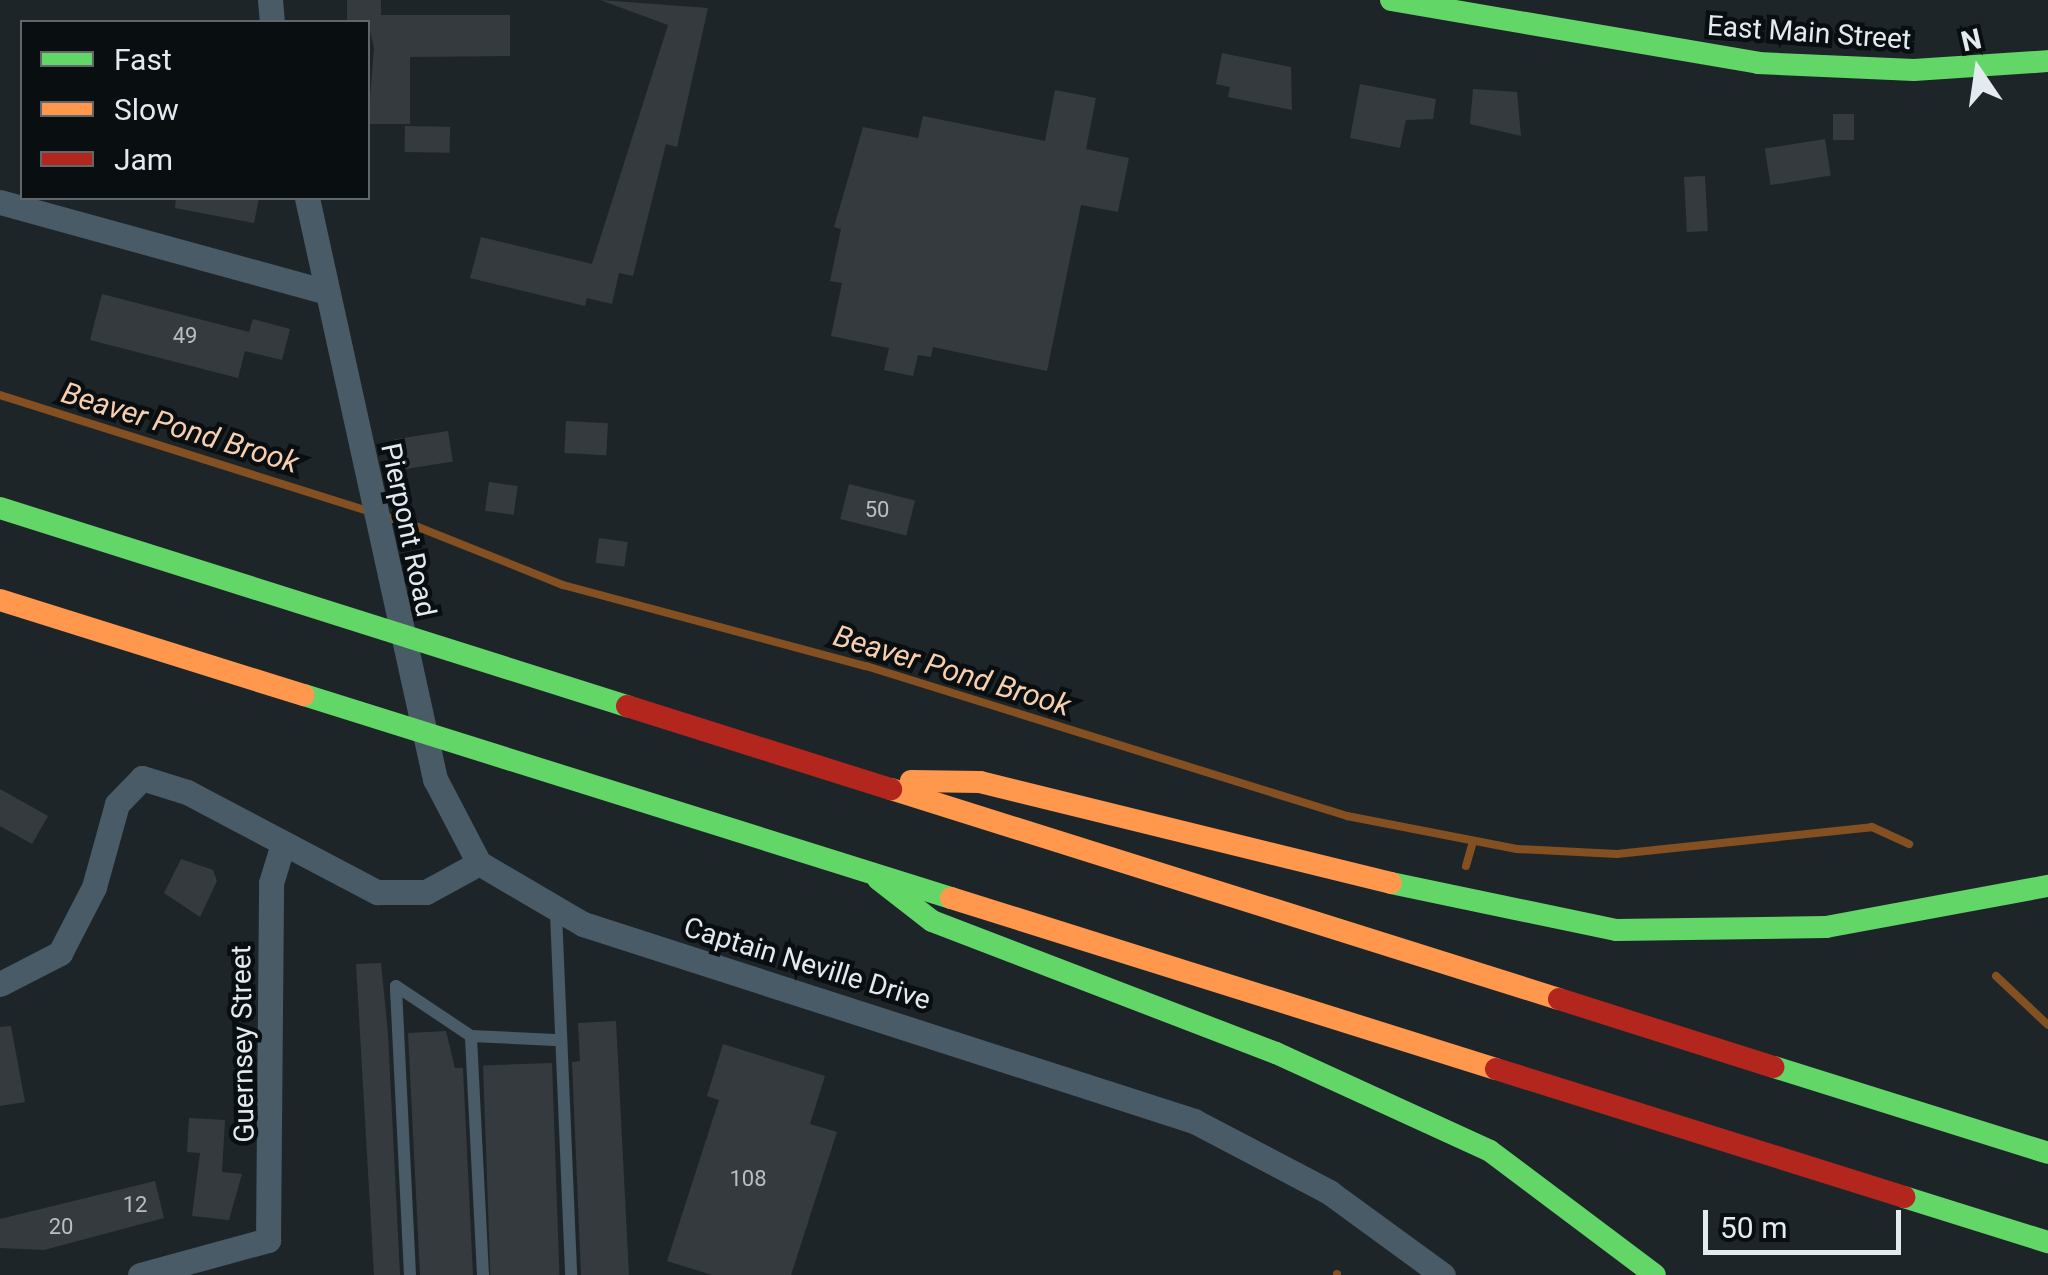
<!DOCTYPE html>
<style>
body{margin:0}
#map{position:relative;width:2048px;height:1275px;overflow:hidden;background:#1e2529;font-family:Roboto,sans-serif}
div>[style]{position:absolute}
.stream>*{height:8px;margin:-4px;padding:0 4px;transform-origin:4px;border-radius:4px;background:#845021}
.building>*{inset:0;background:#353a3e;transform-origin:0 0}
.lane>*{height:12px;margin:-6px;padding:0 6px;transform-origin:6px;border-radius:6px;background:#485b66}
.street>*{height:25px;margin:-12.5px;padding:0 12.5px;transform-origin:12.5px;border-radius:12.5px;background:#485b66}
.fast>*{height:22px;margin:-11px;padding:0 11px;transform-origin:11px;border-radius:11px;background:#63d668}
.slow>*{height:22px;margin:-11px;padding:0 11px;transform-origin:11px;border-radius:11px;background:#ff974d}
.jam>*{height:22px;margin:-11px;padding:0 11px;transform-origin:11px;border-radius:11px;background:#b3261e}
span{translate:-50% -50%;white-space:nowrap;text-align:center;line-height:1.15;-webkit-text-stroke:9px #090e11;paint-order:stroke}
.number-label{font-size:22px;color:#b8bfc4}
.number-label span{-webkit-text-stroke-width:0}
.street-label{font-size:28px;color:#e3ebf0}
.water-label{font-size:30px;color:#f7cfaf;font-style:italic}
.legend{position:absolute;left:20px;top:20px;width:350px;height:180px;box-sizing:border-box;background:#090e11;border:2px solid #60666a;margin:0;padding:12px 18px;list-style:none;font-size:30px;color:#e3ebf0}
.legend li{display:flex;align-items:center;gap:20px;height:50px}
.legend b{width:50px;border:2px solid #60666a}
.north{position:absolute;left:1928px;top:20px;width:100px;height:100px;-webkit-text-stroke:8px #090e11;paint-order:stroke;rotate:347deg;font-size:28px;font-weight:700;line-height:40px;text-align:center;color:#e3ebf0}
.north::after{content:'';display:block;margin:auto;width:35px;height:45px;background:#e3ebf0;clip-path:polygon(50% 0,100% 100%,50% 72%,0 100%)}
.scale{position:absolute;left:1703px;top:1210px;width:198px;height:45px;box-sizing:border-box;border:5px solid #e3ebf0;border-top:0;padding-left:12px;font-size:30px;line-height:35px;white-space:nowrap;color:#e3ebf0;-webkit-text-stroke:8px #090e11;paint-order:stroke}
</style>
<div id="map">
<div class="stream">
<div style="left:0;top:395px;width:433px;rotate:17.5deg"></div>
<div style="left:413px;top:525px;width:162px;rotate:21.8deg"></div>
<div style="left:563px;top:585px;width:314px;rotate:15deg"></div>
<div style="left:866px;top:666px;width:504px;rotate:17.32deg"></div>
<div style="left:1347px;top:816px;width:173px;rotate:11deg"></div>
<div style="left:1517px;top:849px;width:100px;rotate:2.9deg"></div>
<div style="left:1617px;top:854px;width:256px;rotate:-6deg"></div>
<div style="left:1872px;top:827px;width:41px;rotate:24.7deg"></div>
<div style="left:1466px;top:866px;width:25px;rotate:-74deg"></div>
<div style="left:1996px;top:976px;width:71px;rotate:43.3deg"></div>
<div style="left:1337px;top:1275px;width:1px;rotate:-90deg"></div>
</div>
<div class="building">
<div style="clip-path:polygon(347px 0,381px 0,381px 15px,510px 15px,510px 56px,410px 57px,410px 124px,368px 124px,374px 48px,368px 22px,347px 22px)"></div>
<div style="clip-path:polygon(600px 0,708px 8px,677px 147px,666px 144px,633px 276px,619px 273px,612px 304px,587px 298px,585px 306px,470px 278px,481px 237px,592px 264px,668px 25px)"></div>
<div style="clip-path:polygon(1222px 53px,1291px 67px,1292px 110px,1228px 97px,1230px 87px,1216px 84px)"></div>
<div style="clip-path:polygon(1360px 84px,1436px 99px,1433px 119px,1406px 120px,1400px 148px,1350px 138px)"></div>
<div style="clip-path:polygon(1473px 89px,1517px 92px,1521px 136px,1470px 124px)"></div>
<div style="clip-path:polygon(1055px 90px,1096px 98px,1086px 149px,1129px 158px,1118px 212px,1081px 205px,1047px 371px,933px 347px,931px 357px,918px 355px,913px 376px,884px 370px,889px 348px,831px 336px,842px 283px,830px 281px,841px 229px,834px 227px,863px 127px,918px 138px,923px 116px,1045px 141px)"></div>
<div style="left:1833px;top:114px;width:21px;height:26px"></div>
<div style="left:405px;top:126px;width:45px;height:26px;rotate:1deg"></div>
<div style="left:1825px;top:139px;width:37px;height:61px;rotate:81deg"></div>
<div style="left:1705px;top:176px;width:55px;height:21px;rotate:87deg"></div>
<div style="clip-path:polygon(176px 198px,259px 198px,254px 223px,175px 208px)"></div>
<div style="clip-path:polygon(102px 294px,249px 332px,253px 319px,290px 329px,282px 360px,245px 351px,238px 378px,90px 340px)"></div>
<div style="left:566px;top:421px;width:42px;height:32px;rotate:3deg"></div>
<div style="left:448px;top:431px;width:31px;height:55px;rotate:81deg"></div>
<div style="left:489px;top:482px;width:29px;height:29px;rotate:8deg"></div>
<div style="left:849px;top:484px;width:68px;height:36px;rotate:14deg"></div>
<div style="left:599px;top:538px;width:29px;height:25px;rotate:8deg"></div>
<div style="clip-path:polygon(0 789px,48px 816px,32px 844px,0 826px)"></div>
<div style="clip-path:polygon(181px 859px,213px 870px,217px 881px,200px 917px,164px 893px)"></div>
<div style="clip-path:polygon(381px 963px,388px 1034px,400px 1275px,374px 1275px,356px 964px)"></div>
<div style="clip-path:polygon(616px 1021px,629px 1275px,581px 1275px,572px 1062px,580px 1061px,578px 1023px)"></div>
<div style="clip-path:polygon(11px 1026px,25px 1102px,0 1106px,0 1027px)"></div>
<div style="clip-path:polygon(446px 1031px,455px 1068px,463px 1068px,473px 1275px,420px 1275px,408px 1033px)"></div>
<div style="clip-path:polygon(723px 1044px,825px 1076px,810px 1124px,837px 1132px,791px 1275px,712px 1275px,667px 1261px,719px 1100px,707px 1096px)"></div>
<div style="left:552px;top:1063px;width:212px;height:69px;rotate:88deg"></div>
<div style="clip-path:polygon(189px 1118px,225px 1120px,222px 1172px,242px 1174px,229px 1220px,192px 1216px,200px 1153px,187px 1152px)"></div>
<div style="clip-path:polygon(155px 1181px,164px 1218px,44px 1250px,0 1248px,0 1219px)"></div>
</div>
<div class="lane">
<div style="left:556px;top:913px;width:362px;rotate:87.6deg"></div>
<div style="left:410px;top:1275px;width:289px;rotate:-92.8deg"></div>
<div style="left:396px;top:986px;width:90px;rotate:33.7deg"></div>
<div style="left:483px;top:1275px;width:239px;rotate:-92.9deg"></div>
<div style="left:471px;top:1036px;width:84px;rotate:2.7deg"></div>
</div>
<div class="street">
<div style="left:270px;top:0;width:22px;rotate:85deg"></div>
<div style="left:307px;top:198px;width:595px;rotate:77.58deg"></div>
<div style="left:435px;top:779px;width:95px;rotate:62.4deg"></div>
<div style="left:479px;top:863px;width:121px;rotate:30.4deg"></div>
<div style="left:583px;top:924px;width:642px;rotate:17.87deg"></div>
<div style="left:1194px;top:1121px;width:153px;rotate:27.7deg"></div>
<div style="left:1329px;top:1192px;width:141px;rotate:36.1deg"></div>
<div style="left:0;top:202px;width:339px;rotate:15.4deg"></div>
<div style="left:0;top:984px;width:68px;rotate:-27.3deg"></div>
<div style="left:60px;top:953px;width:74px;rotate:-62.7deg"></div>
<div style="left:94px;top:887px;width:86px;rotate:-74.5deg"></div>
<div style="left:117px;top:804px;width:36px;rotate:-46deg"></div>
<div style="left:142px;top:778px;width:47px;rotate:17.3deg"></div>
<div style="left:187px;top:792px;width:215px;rotate:27.8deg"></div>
<div style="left:377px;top:892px;width:49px"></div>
<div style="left:426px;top:892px;width:60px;rotate:-28.7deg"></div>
<div style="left:140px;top:1275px;width:133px;rotate:-15.3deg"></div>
<div style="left:268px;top:1240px;width:357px;rotate:-89.5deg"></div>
<div style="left:271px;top:883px;width:37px;rotate:-73deg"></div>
</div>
<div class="fast">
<div style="left:1391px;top:0;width:372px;rotate:9.7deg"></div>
<div style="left:1758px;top:63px;width:156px;rotate:2.6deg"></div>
<div style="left:1914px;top:70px;width:134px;rotate:-3.8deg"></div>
<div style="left:0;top:508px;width:658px;rotate:17.53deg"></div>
<div style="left:304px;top:695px;width:678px;rotate:17.42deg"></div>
<div style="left:878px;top:879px;width:68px;rotate:37.9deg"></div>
<div style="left:932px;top:921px;width:368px;rotate:21deg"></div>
<div style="left:1276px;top:1053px;width:235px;rotate:24.6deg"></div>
<div style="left:1490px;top:1151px;width:206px;rotate:36.9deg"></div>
<div style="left:1391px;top:883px;width:230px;rotate:11.8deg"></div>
<div style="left:1616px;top:930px;width:210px;rotate:-0.8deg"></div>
<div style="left:1826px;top:927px;width:226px;rotate:-10.5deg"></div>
<div style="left:1774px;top:1067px;width:287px;rotate:17.4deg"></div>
<div style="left:1904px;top:1197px;width:151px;rotate:17.4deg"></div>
</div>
<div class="slow">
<div style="left:0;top:600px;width:318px;rotate:17.4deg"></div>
<div style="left:911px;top:781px;width:69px;rotate:0.8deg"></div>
<div style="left:980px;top:782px;width:423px;rotate:13.8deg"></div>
<div style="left:891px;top:789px;width:700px;rotate:17.45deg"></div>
<div style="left:951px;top:898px;width:571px;rotate:17.42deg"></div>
</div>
<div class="jam">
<div style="left:627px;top:706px;width:277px;rotate:17.5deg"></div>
<div style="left:1559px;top:999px;width:225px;rotate:17.6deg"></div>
<div style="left:1496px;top:1069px;width:428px;rotate:17.4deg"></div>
</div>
<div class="number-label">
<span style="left:185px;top:336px">49</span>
<span style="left:877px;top:510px">50</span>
<span style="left:748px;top:1179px">108</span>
<span style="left:135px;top:1205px">12</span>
<span style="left:61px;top:1227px">20</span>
</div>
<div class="street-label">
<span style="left:1809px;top:33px;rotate:4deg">East Main Street</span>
<span style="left:408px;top:530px;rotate:78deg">Pierpont Road</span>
<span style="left:807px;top:964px;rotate:17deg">Captain Neville Drive</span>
<span style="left:243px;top:1044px;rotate:-91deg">Guernsey Street</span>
</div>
<div class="water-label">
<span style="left:180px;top:428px;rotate:17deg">Beaver Pond Brook</span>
<span style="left:952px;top:671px;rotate:17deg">Beaver Pond Brook</span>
</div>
<ul class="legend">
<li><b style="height:12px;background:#63d668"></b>Fast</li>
<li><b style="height:12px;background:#ff974d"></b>Slow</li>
<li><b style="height:12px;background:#b3261e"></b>Jam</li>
</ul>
<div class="north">N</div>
<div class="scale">50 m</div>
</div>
